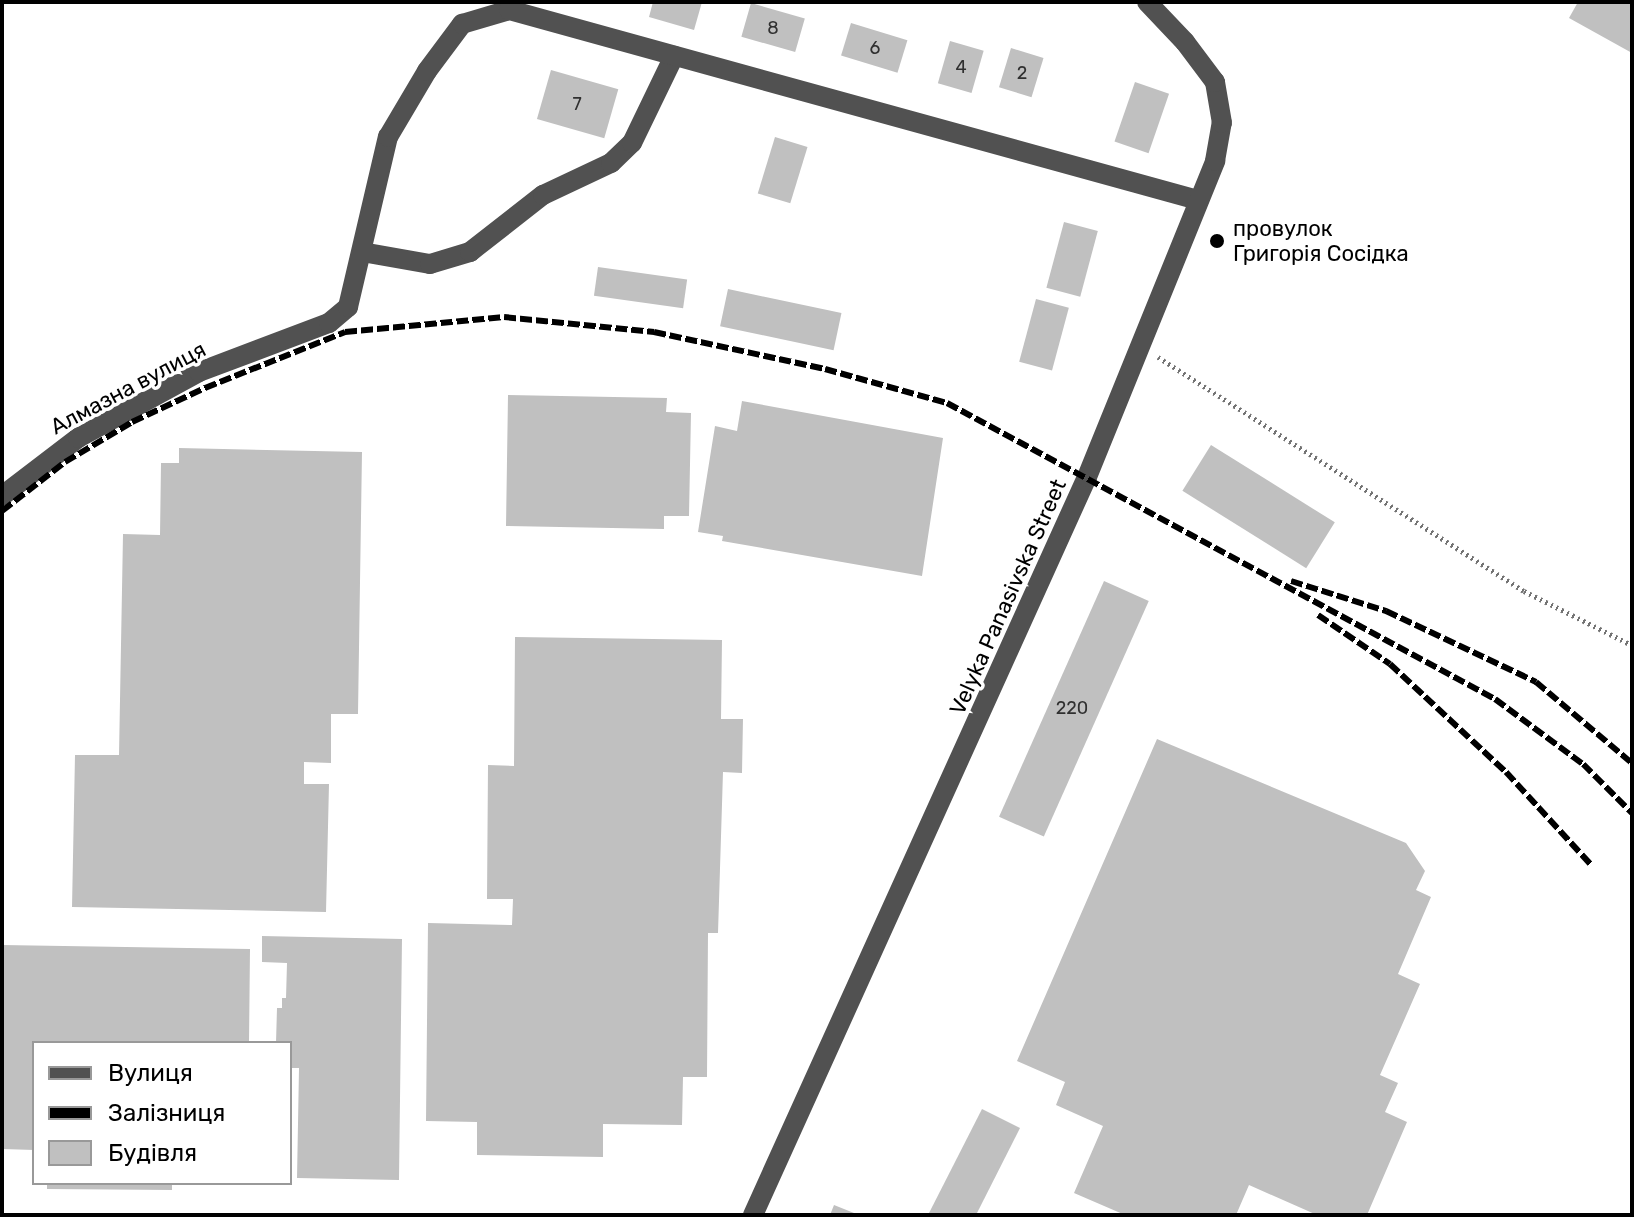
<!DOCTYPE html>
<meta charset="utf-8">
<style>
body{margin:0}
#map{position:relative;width:1634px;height:1217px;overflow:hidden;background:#fff;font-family:Rubik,sans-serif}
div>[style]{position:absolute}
.building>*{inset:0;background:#c0c0c0;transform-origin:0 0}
.path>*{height:5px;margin-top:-2.5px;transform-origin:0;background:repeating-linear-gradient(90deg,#737373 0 2px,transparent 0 6px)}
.minor>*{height:20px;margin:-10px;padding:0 10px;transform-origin:10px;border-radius:10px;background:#515151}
.rail>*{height:6px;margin-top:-3px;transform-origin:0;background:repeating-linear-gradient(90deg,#000 0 12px,transparent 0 16px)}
.dots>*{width:22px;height:22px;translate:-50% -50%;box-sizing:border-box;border:4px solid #fff;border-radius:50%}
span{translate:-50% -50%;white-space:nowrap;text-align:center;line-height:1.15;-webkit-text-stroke:7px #fff;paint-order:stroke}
.number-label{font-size:18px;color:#303030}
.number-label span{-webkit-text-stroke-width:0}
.poi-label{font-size:22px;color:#000}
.left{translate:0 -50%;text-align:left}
.street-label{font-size:22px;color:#000}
.frame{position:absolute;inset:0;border:4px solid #000;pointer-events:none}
.legend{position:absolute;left:32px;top:1041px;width:260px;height:144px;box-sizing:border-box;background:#fff;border:2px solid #999;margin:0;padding:10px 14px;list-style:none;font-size:24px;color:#000}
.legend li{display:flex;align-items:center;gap:16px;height:40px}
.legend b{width:40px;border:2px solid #999}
</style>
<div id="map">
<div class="building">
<div style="clip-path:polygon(653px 2px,702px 2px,694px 30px,649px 17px)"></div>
<div style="clip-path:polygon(1578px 2px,1632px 2px,1632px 53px,1569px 18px)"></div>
<div style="left:751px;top:3px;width:56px;height:35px;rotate:16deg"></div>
<div style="left:851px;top:23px;width:59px;height:34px;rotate:17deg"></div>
<div style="left:950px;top:41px;width:35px;height:44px;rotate:16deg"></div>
<div style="left:1011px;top:48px;width:34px;height:41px;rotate:17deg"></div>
<div style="left:551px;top:70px;width:70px;height:51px;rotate:16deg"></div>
<div style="left:1135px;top:82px;width:36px;height:63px;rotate:19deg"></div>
<div style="left:775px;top:137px;width:34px;height:59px;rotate:17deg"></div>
<div style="left:1064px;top:222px;width:35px;height:68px;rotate:15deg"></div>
<div style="left:598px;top:267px;width:90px;height:29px;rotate:8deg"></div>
<div style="left:728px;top:289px;width:116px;height:38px;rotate:12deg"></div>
<div style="left:1036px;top:299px;width:34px;height:65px;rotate:15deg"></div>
<div style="clip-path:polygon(508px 395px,667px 398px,666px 412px,691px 413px,689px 516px,664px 516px,664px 529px,506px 526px)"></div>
<div style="clip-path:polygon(742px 401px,943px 438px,922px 576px,722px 541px,723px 536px,698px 532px,715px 426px,737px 431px)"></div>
<div style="left:1211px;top:445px;width:146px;height:54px;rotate:32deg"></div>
<div style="clip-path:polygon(179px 448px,362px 452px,358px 714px,331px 714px,331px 763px,304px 762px,304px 784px,329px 784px,326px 912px,72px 907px,75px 755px,119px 755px,123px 534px,160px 535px,161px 463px,179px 463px)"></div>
<div style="left:1104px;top:581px;width:49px;height:258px;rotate:24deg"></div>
<div style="clip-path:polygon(515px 637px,722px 640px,721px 719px,743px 719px,742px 773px,723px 772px,718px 933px,708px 933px,707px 1077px,683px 1077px,682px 1125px,603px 1124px,603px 1157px,477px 1155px,477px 1122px,426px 1121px,428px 923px,512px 925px,513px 899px,487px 899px,488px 765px,514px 766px)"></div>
<div style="clip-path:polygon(1157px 739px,1406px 843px,1425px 871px,1416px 890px,1431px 897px,1398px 974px,1420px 984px,1380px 1075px,1398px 1083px,1385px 1112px,1407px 1122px,1367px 1215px,1317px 1215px,1249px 1185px,1236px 1215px,1125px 1215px,1074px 1193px,1103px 1126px,1056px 1105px,1065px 1082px,1017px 1061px)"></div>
<div style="clip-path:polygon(262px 936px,402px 939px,399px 1180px,297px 1178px,299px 1068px,290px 1068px,290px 1043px,276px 1043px,277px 1008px,282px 1008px,282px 998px,286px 998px,287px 963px,262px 962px)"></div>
<div style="clip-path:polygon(2px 945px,250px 949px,249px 1043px,34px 1043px,34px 1150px,2px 1149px)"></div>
<div style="clip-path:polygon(982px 1109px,1020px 1128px,976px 1215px,928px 1215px)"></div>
<div style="clip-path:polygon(47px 1183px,172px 1183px,172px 1190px,47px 1189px)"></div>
<div style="clip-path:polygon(834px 1205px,859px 1215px,830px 1215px)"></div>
</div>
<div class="path">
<div style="left:1158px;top:357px;width:434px;rotate:32.6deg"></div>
<div style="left:1524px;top:591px;width:121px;rotate:26.6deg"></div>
</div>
<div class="minor">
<div style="left:362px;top:252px;width:69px;rotate:10deg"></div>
<div style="left:430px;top:264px;width:42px;rotate:-16.7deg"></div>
<div style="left:470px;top:252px;width:93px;rotate:-38deg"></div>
<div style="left:543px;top:195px;width:75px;rotate:-25.2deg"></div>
<div style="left:611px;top:163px;width:29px;rotate:-44deg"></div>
<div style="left:632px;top:143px;width:97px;rotate:-64.2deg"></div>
<div style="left:2px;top:496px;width:96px;rotate:-37.3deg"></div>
<div style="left:78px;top:438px;width:138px;rotate:-28.6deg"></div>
<div style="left:199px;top:372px;width:139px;rotate:-20.7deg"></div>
<div style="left:329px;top:323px;width:25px;rotate:-40deg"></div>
<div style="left:348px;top:307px;width:175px;rotate:-76.8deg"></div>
<div style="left:388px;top:137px;width:77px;rotate:-59.4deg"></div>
<div style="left:427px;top:71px;width:59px;rotate:-53.3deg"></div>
<div style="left:462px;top:24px;width:49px;rotate:-16.6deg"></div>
<div style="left:509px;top:10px;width:715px;rotate:15.42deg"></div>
<div style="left:753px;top:1215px;width:810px;rotate:-65.65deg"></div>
<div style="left:1087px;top:477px;width:341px;rotate:-67.9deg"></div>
<div style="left:1215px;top:161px;width:39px;rotate:-80deg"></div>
<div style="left:1222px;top:123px;width:42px;rotate:-99.7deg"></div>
<div style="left:1215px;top:82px;width:50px;rotate:-126.9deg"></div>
<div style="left:1185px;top:42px;width:55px;rotate:-133.5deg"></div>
</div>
<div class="rail">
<div style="left:2px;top:511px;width:80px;rotate:-37.9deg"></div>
<div style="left:65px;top:462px;width:78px;rotate:-30.8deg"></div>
<div style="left:132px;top:422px;width:81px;rotate:-25deg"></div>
<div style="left:205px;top:388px;width:151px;rotate:-21.8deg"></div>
<div style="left:345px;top:332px;width:160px;rotate:-5.4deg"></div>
<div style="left:504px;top:317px;width:151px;rotate:5.7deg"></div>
<div style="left:654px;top:332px;width:175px;rotate:12.2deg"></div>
<div style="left:825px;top:369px;width:127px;rotate:15.6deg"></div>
<div style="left:947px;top:403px;width:623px;rotate:28.38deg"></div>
<div style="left:1495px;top:699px;width:109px;rotate:36.5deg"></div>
<div style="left:1583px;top:764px;width:69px;rotate:45deg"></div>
<div style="left:1291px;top:581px;width:100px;rotate:17.5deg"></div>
<div style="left:1386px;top:611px;width:166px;rotate:25.3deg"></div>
<div style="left:1536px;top:682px;width:126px;rotate:40.2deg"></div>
<div style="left:1318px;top:615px;width:87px;rotate:34.2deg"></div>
<div style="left:1390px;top:664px;width:158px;rotate:43deg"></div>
<div style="left:1506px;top:772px;width:127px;rotate:47.5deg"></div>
</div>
<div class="dots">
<div style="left:1217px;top:241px;background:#000"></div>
</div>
<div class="number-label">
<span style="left:773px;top:28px">8</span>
<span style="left:875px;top:48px">6</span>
<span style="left:961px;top:67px">4</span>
<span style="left:1022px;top:73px">2</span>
<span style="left:577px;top:104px">7</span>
<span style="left:1072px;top:708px">220</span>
</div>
<div class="poi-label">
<span class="left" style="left:1233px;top:241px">провулок<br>Григорія Сосідка</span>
</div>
<div class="street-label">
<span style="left:128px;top:388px;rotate:-28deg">Алмазна вулиця</span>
<span style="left:1008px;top:597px;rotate:-66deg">Velyka Panasivska Street</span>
</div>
<div class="frame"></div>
<ul class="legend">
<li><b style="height:10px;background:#515151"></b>Вулиця</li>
<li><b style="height:10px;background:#000"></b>Залізниця</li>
<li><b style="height:22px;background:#c0c0c0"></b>Будівля</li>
</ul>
</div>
